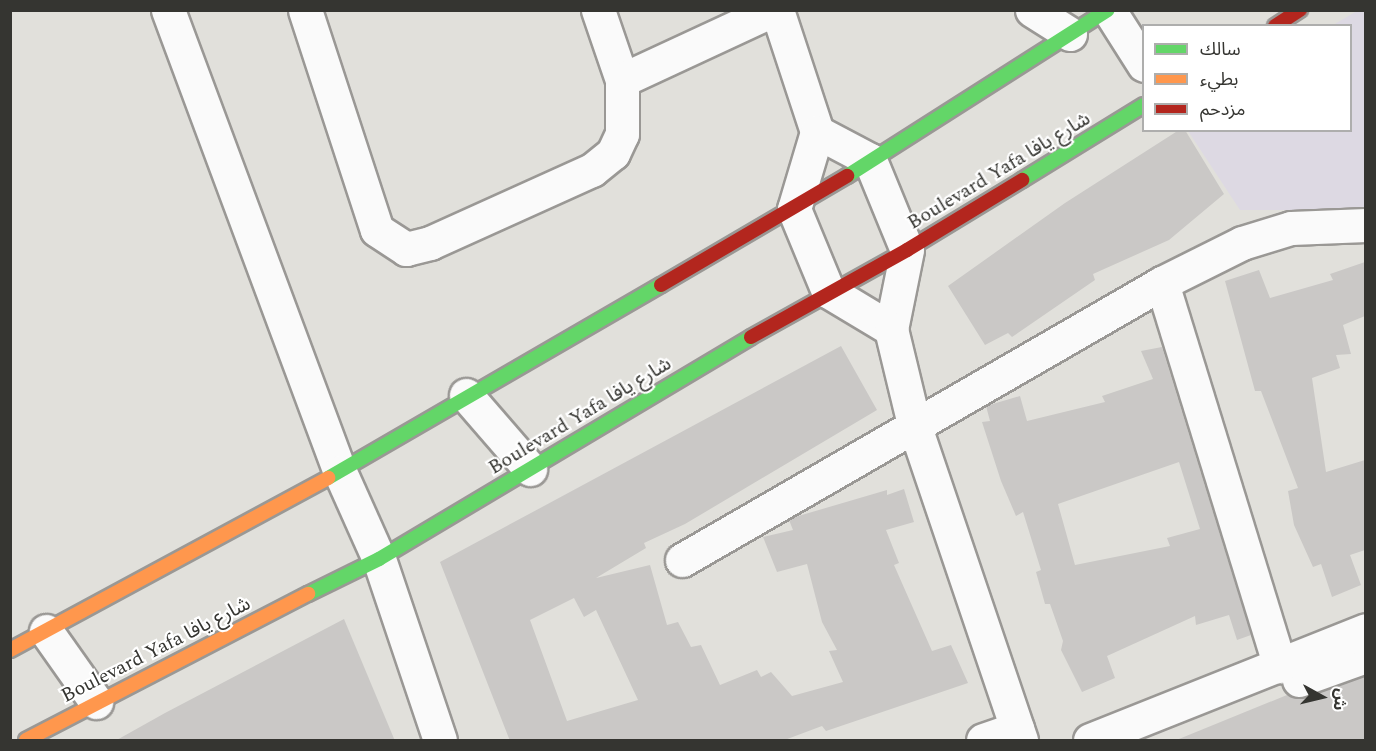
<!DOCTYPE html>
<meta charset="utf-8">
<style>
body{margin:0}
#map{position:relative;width:1376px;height:751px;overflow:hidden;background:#e1e0db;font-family:Spectral,"Noto Sans Arabic",serif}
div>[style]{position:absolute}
.education>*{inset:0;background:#ddd9e3}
.building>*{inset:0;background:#cac8c6}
.roads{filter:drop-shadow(2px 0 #9a9895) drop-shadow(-2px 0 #9a9895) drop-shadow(0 2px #9a9895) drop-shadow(0 -2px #9a9895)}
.street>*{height:33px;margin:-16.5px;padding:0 16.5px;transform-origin:16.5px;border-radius:16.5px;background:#fafafa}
.fast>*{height:14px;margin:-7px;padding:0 7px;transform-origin:7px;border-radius:7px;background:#63d668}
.slow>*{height:14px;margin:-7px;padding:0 7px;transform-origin:7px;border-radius:7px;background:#ff974d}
.jam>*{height:14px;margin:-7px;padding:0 7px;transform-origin:7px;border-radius:7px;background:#b3261e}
span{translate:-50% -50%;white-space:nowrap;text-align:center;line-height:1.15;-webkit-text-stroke:4.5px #fff;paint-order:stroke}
.street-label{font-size:20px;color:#353531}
.frame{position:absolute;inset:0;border:12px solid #353531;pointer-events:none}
.legend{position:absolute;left:1142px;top:24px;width:210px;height:108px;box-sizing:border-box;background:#fff;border:2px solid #aeaead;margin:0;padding:8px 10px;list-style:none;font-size:18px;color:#353531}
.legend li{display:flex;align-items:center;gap:12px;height:30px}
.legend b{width:30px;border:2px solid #aeaead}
.north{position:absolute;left:1292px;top:667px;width:60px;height:60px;-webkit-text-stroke:4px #fff;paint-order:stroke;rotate:98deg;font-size:16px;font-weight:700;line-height:24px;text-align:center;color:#353531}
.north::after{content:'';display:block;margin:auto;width:21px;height:27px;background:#353531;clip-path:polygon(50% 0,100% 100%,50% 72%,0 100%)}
</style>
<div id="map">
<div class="education">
<div style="clip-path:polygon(1357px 11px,1365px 11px,1365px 210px,1240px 210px,1188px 131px,1350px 130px,1350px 26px,1333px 25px)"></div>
</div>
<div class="building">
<div style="clip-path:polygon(1179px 130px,1185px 130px,1224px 194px,1169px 240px,1093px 274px,1095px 280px,1012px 337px,1008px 333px,985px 345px,948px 286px,1065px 203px)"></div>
<div style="clip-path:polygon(1365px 262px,1365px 316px,1343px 325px,1351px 354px,1336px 355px,1340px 368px,1312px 378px,1326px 472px,1365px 460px,1365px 550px,1350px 555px,1361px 585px,1332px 597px,1321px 564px,1313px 567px,1294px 525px,1288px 491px,1298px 488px,1261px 391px,1255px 391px,1225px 281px,1259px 270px,1270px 298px,1333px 280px,1330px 274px)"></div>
<div style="clip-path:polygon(evenodd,841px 346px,877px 410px,685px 524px,644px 543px,646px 548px,596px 578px,650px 565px,667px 625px,678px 622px,691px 647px,701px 645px,720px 685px,757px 670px,761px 677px,771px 672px,792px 696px,843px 682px,829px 651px,837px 650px,822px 622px,807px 564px,777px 572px,763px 537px,793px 530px,789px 520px,795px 517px,887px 490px,887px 495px,904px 489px,914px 522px,886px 530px,899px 563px,894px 565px,932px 651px,951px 645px,968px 683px,826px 731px,822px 726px,782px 741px,510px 741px,440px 562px,841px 346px,574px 598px,584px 617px,596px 610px,638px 700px,567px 721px,530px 620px,574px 598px)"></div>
<div style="clip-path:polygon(evenodd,1162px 347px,1251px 635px,1237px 640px,1229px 615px,1196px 625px,1195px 616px,1107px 656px,1115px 678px,1082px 692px,1061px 650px,1063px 641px,1050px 604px,1045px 604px,1036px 572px,1041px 570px,1023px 512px,1016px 516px,1001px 481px,982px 422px,990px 421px,986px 406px,1020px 396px,1027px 421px,1105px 402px,1102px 396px,1153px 379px,1141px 351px,1162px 347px,1179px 462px,1200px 529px,1167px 538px,1170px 546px,1075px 565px,1058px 504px,1179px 462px)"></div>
<div style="clip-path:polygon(344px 619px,395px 741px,115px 741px,165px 713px)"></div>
<div style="clip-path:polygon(1365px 676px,1365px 741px,1174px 741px,1287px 695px,1305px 698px)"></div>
</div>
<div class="roads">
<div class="street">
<div style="left:168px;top:10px;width:493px;rotate:69.6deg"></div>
<div style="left:340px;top:472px;width:95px;rotate:65.9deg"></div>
<div style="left:379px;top:559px;width:191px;rotate:71.4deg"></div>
<div style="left:305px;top:10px;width:231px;rotate:71.9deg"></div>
<div style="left:377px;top:230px;width:35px;rotate:33deg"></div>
<div style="left:406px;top:249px;width:25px;rotate:-14deg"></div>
<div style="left:430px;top:243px;width:178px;rotate:-24.3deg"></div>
<div style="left:592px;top:170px;width:27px;rotate:-39deg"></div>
<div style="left:613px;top:153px;width:21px;rotate:-65deg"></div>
<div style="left:622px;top:134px;width:54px;rotate:-90deg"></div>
<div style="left:598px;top:10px;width:74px;rotate:71.1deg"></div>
<div style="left:622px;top:80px;width:166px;rotate:-24.9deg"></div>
<div style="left:777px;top:10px;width:128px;rotate:71.8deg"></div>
<div style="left:817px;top:132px;width:80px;rotate:106.6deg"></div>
<div style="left:794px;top:209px;width:89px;rotate:67.5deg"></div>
<div style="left:828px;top:291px;width:74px;rotate:31.1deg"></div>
<div style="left:1032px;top:10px;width:45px;rotate:32.3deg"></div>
<div style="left:1109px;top:10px;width:65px;rotate:57.5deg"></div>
<div style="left:817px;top:132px;width:60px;rotate:27.8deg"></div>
<div style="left:870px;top:160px;width:97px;rotate:67.7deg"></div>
<div style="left:907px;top:250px;width:81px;rotate:101.4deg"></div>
<div style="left:891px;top:329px;width:98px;rotate:76.4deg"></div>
<div style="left:914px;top:424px;width:334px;rotate:71.3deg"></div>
<div style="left:1162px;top:283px;width:401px;rotate:72.9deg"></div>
<div style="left:466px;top:395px;width:98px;rotate:49.1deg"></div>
<div style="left:682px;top:560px;width:554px;rotate:-29.99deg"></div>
<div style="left:1162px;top:283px;width:89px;rotate:-26.6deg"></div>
<div style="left:1242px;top:243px;width:51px;rotate:-17deg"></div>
<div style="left:1291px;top:228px;width:75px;rotate:-2.3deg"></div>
<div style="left:46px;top:631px;width:87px;rotate:54.8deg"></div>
<div style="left:1299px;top:680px;width:71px;rotate:-19.7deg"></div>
<div style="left:983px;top:740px;width:36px;rotate:-19deg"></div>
<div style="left:1090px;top:740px;width:297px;rotate:-21.7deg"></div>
</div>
<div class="fast">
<div style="left:847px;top:176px;width:309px;rotate:-32.5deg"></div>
<div style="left:1022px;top:180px;width:143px;rotate:-31.6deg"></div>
<div style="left:328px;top:478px;width:385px;rotate:-30.1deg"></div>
<div style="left:308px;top:594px;width:79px;rotate:-26.2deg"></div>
<div style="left:379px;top:559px;width:433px;rotate:-30.8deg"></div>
</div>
<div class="slow">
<div style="left:10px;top:650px;width:362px;rotate:-28.4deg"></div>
<div style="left:26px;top:740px;width:318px;rotate:-27.4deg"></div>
</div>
<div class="jam">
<div style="left:1275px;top:26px;width:30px;rotate:-33deg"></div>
<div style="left:661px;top:285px;width:216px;rotate:-30.4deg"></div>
<div style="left:751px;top:337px;width:179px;rotate:-29.1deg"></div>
<div style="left:907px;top:250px;width:135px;rotate:-31.3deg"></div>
</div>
</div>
<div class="street-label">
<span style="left:999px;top:171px;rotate:-31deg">Boulevard Yafa شارع يافا</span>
<span style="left:580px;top:416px;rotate:-31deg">Boulevard Yafa شارع يافا</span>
<span style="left:156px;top:650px;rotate:-27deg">Boulevard Yafa شارع يافا</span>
</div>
<div class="frame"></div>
<ul class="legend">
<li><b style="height:8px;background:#63d668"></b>سالك</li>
<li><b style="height:8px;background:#ff974d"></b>بطيء</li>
<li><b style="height:8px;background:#b3261e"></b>مزدحم</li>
</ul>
<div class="north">ش</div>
</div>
